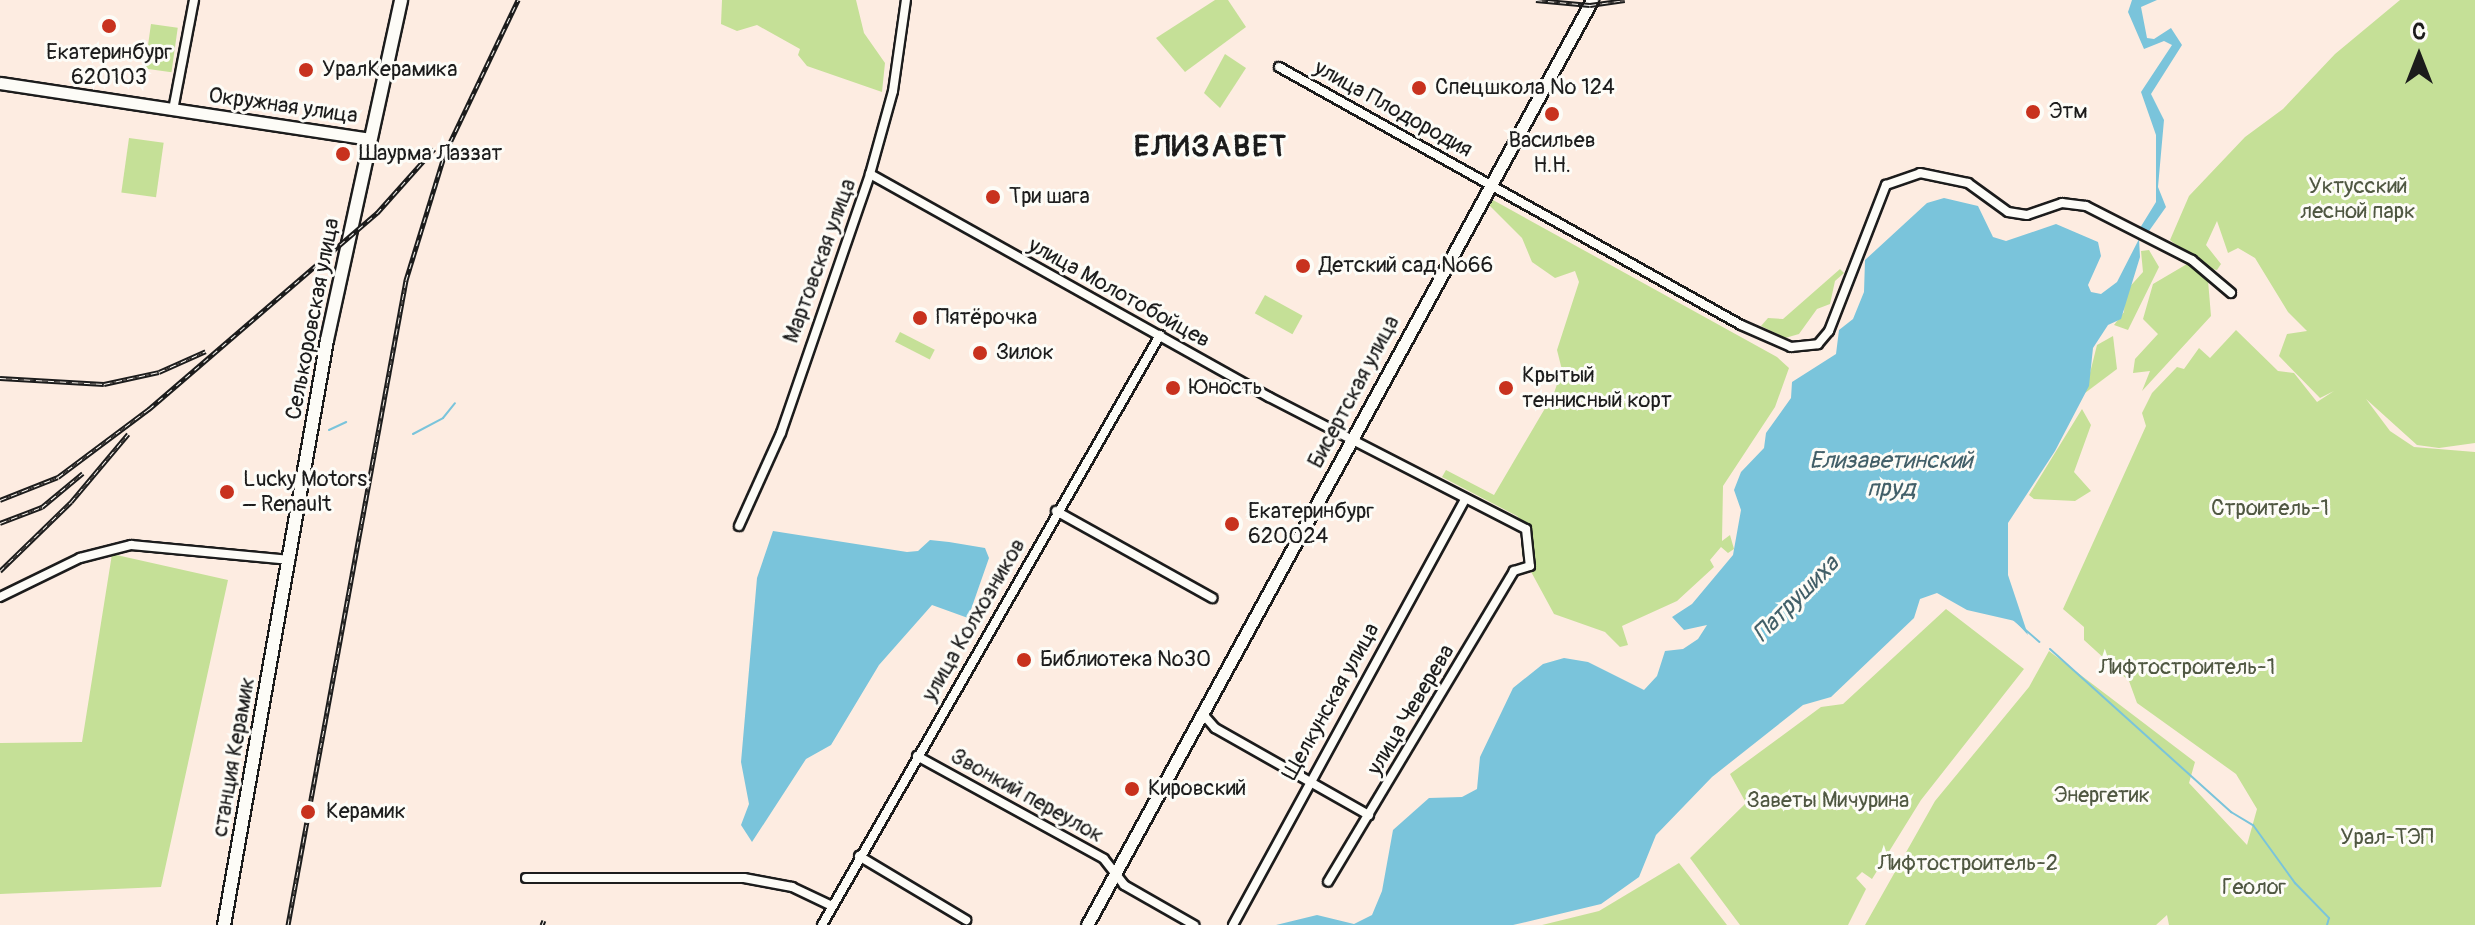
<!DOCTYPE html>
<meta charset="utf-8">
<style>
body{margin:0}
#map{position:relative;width:2475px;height:925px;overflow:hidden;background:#fdece1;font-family:Pangolin,sans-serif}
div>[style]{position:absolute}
.green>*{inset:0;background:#c5e097;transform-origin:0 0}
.water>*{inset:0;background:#7ac4db}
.stream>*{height:2px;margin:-1px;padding:0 1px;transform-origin:1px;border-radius:1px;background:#7ac4db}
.roads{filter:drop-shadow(2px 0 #1c1c1c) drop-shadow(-2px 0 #1c1c1c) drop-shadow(0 2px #1c1c1c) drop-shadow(0 -2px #1c1c1c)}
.street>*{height:8px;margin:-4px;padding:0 4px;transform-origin:4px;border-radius:4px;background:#fdfcf7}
.secondary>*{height:11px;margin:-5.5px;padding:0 5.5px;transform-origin:5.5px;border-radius:5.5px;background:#fdfcf7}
.primary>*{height:12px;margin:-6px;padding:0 6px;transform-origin:6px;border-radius:6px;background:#fdfcf7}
.rail>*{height:5px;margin-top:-2.5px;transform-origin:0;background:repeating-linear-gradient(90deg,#fdfcf7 0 6px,#1c1c1c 0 12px);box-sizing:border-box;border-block:2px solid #1c1c1c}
.dots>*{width:22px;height:22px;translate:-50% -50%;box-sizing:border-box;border:4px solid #fdfcf7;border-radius:50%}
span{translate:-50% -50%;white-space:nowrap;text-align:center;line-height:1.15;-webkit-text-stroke:6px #fdfcf7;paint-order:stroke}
.poi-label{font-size:22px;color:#1c1c1c}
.left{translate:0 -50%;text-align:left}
.street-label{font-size:22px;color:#1c1c1c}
.park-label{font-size:22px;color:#4f5741}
.water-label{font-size:24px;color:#425f68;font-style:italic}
.district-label{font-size:30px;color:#1c1c1c;font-weight:700;letter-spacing:2px}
.north{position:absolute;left:2379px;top:16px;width:80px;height:80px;-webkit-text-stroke:6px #fdfcf7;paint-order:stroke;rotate:0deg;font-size:22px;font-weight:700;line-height:32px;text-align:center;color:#1c1c1c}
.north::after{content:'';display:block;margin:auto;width:28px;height:36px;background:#1c1c1c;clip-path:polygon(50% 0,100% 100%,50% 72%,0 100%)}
</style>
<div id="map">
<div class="green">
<div style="clip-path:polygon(722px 0,856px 0,864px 33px,885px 63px,882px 92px,807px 66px,798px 55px,800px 49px,757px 25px,737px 31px,721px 24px)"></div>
<div style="clip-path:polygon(1215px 0,1228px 0,1246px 27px,1185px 72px,1156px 38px)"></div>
<div style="clip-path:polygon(2400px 0,2475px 0,2475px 443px,2439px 448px,2417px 445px,2366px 399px,2390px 431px,2414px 447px,2475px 452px,2475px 925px,2169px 925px,2167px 915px,2156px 925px,1865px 925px,1935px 801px,2029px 687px,2049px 651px,2195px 762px,2189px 783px,2247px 845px,2257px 809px,2236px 774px,2137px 703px,2129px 681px,2084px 640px,2084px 627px,2063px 609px,2146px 426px,2142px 413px,2152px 393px,2177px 367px,2184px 369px,2199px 348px,2210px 358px,2236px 330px,2278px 371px,2294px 373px,2317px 402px,2334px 391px,2320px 398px,2279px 356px,2287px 334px,2307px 331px,2288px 312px,2255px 258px,2238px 248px,2228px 253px,2217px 221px,2206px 245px,2221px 264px,2217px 270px,2205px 268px,2170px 240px,2189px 196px,2245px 137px,2283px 109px,2335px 54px)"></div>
<div style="left:151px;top:24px;width:27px;height:45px;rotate:8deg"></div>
<div style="clip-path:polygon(1225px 54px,1246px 68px,1220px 108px,1204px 93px)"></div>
<div style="left:129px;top:138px;width:35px;height:55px;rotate:8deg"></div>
<div style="clip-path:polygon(1493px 200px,1777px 357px,1789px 368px,1775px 407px,1723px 486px,1722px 541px,1730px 535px,1734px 549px,1728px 553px,1721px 547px,1710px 560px,1714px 567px,1677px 601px,1622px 626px,1628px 645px,1620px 647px,1605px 632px,1554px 614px,1522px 555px,1521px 537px,1526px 538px,1529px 528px,1517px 516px,1442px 477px,1446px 470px,1494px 495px,1554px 393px,1562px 370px,1557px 350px,1579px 282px,1575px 271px,1555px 278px,1532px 262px,1522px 238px,1488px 204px)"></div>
<div style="clip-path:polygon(2149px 250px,2159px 267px,2128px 330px,2114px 325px,2124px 312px,2125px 292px,2143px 272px,2141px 251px)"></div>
<div style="clip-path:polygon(2187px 264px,2208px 280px,2211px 316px,2142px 391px,2150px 371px,2133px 373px,2135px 359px,2158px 334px,2143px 319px,2153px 284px)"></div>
<div style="clip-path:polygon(1840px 269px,1844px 273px,1835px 281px,1830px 304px,1817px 309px,1799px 334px,1785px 338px,1761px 326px,1768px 318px,1783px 319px)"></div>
<div style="left:1265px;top:295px;width:43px;height:21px;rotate:29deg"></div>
<div style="left:900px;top:332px;width:39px;height:11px;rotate:27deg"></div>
<div style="clip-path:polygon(2113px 336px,2117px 369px,2085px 393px,2097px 345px)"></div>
<div style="clip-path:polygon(2082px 409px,2091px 425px,2074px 472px,2091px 491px,2075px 501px,2034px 499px,2029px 495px)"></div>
<div style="clip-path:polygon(112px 554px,228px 580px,161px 887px,0 894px,0 743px,82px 742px)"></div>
<div style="clip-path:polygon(1946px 609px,2024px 669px,1921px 800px,1872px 879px,1862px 872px,1856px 878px,1866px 889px,1848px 925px,1740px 925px,1690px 858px,1746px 803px,1730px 774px,1821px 707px,1843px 704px)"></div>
<div style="clip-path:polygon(1679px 863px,1727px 925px,1542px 925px,1599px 911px)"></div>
</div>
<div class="water">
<div style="clip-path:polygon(2132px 0,2157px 0,2141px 7px,2147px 38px,2154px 39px,2171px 28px,2182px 45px,2151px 94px,2164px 120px,2158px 187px,2166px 207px,2149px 231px,2140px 228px,2156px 202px,2156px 135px,2141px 92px,2172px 45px,2164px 41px,2144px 49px,2128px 12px)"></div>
<div style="clip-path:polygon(1944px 198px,1978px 206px,1993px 237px,2006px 241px,2056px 224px,2098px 242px,2101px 256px,2088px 285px,2091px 292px,2101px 294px,2117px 282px,2139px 239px,2140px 257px,2121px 319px,2108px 325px,2093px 348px,2089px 386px,2055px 451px,2008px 523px,2008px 575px,2028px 635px,2015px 621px,1967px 610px,1937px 593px,1920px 599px,1914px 618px,1831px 697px,1803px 705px,1712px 777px,1656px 835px,1639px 877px,1601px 904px,1513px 925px,1276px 925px,1317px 915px,1354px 924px,1372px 915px,1382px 891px,1393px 830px,1429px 798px,1462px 797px,1477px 789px,1480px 757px,1513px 688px,1543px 664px,1564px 658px,1588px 662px,1644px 690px,1657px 676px,1665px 651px,1683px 649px,1698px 639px,1707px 625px,1684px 630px,1672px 617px,1692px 604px,1733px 555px,1741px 510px,1734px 490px,1741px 472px,1764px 448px,1766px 433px,1791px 398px,1792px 382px,1836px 354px,1839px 330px,1853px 319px,1864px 292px,1865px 260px,1927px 203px)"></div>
<div style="clip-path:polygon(773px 531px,907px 552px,918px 551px,930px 540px,949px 542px,985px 548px,989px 558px,968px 618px,932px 605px,879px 665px,831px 745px,806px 759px,752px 842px,741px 825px,749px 804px,741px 762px,757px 578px)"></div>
</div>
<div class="stream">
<div style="left:329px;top:430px;width:19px;rotate:-25deg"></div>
<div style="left:413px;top:434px;width:34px;rotate:-28deg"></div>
<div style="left:443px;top:418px;width:19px;rotate:-51deg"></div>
<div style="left:2013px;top:619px;width:35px;rotate:41deg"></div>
<div style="left:2050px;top:649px;width:244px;rotate:42deg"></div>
<div style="left:2231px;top:812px;width:26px;rotate:31deg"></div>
<div style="left:2253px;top:825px;width:72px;rotate:54.1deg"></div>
<div style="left:2295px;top:883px;width:49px;rotate:45.8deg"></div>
<div style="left:2329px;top:918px;width:7px;rotate:106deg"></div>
</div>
<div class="roads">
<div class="street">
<div style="left:1279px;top:67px;width:529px;rotate:29.18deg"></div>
<div style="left:1741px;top:325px;width:55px;rotate:23.7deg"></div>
<div style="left:1791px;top:347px;width:27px;rotate:-6deg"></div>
<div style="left:1818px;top:344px;width:17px;rotate:-50deg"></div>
<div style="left:1829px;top:331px;width:157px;rotate:-68.7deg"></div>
<div style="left:1886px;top:185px;width:36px;rotate:-19deg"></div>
<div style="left:1920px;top:173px;width:49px;rotate:11.8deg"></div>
<div style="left:1968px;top:183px;width:49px;rotate:35.9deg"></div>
<div style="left:2008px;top:212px;width:19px;rotate:9deg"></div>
<div style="left:2027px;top:215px;width:37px;rotate:-19deg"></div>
<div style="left:2062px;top:203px;width:24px;rotate:7deg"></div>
<div style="left:2086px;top:206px;width:119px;rotate:27deg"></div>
<div style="left:2192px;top:260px;width:51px;rotate:40.2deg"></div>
<div style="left:173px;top:110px;width:112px;rotate:-79.2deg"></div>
<div style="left:870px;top:174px;width:457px;rotate:29.2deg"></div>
<div style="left:1269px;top:397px;width:289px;rotate:27.2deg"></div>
<div style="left:1526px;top:529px;width:37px;rotate:84deg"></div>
<div style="left:1530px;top:566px;width:17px;rotate:163deg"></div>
<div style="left:1514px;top:571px;width:362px;rotate:120.9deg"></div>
<div style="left:1056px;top:511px;width:179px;rotate:29.1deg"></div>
<div style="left:739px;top:526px;width:102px;rotate:-65.7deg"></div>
<div style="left:781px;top:433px;width:274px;rotate:-71deg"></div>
<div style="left:870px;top:174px;width:86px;rotate:-74.5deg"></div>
<div style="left:893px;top:91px;width:92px;rotate:-81.9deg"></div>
<div style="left:0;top:597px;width:89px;rotate:-26deg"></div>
<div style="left:80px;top:558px;width:53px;rotate:-14.3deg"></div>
<div style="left:131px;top:545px;width:160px;rotate:5.4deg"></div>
<div style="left:1202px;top:713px;width:20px;rotate:49deg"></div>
<div style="left:1215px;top:728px;width:177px;rotate:29.5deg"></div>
<div style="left:917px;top:756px;width:213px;rotate:28.8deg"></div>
<div style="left:1104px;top:859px;width:33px;rotate:52deg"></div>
<div style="left:1124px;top:885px;width:81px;rotate:29.7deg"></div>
<div style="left:859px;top:856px;width:125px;rotate:30.9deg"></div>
<div style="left:526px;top:878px;width:218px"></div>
<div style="left:744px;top:878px;width:49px;rotate:10.6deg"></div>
<div style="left:792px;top:887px;width:44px;rotate:25.4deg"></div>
<div style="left:822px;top:925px;width:680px;rotate:-60.19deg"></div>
<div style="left:1233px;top:925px;width:485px;rotate:-61.4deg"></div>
</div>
<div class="secondary">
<div style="left:0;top:83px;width:374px;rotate:8.6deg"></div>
<div style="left:1087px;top:925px;width:1054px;rotate:-61.37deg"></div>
</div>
<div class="primary">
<div style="left:224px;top:925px;width:594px;rotate:-80.01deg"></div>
<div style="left:327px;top:340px;width:348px;rotate:-77.7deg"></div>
</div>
</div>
<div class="rail">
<div style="left:1536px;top:0;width:54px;rotate:5.3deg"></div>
<div style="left:1590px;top:5px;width:35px;rotate:-8deg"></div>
<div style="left:0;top:378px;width:104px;rotate:3.3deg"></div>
<div style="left:104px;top:384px;width:56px;rotate:-12.3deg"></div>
<div style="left:159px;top:372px;width:51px;rotate:-24.1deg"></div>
<div style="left:0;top:500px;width:62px;rotate:-21.6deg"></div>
<div style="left:58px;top:477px;width:114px;rotate:-36.8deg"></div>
<div style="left:149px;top:409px;width:301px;rotate:-40.7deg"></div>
<div style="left:377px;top:213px;width:86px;rotate:-48.3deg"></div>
<div style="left:0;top:523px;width:45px;rotate:-20.9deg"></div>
<div style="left:42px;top:507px;width:53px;rotate:-39.7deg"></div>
<div style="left:0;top:571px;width:99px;rotate:-44.2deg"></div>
<div style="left:71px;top:502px;width:89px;rotate:-50deg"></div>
<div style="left:288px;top:925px;width:656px;rotate:-79.63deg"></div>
<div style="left:406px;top:280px;width:133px;rotate:-72.9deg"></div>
<div style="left:445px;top:153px;width:170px;rotate:-64.5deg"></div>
<div style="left:542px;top:925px;width:5px;rotate:-68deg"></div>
</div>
<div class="dots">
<div style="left:109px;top:26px;background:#c8321e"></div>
<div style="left:306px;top:70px;background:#c8321e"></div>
<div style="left:1419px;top:88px;background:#c8321e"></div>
<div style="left:2033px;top:112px;background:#c8321e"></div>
<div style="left:1552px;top:114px;background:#c8321e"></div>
<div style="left:343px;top:154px;background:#c8321e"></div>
<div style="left:993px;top:197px;background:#c8321e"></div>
<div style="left:1303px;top:266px;background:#c8321e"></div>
<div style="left:920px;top:318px;background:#c8321e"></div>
<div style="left:980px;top:353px;background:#c8321e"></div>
<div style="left:1173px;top:388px;background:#c8321e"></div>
<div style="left:1506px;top:388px;background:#c8321e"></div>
<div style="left:227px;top:492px;background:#c8321e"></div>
<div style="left:1232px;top:524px;background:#c8321e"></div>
<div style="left:1024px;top:660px;background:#c8321e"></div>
<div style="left:1132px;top:789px;background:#c8321e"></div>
<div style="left:308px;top:812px;background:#c8321e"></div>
</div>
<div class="poi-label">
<span style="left:109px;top:65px">Екатеринбург<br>620103</span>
<span class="left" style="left:322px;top:70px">УралКерамика</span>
<span class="left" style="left:1435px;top:88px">Спецшкола № 124</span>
<span class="left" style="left:2049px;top:112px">Этм</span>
<span style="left:1552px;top:153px">Васильев<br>Н.Н.</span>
<span class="left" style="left:359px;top:154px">Шаурма Лаззат</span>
<span class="left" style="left:1009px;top:197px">Три шага</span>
<span class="left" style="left:1319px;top:266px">Детский сад №66</span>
<span class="left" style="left:936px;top:318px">Пятёрочка</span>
<span class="left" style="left:996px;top:353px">Зилок</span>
<span class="left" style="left:1522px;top:388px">Крытый<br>теннисный корт</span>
<span class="left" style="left:1189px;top:388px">Юность</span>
<span class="left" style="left:243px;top:492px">Lucky Motors<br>– Renault</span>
<span class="left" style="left:1248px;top:524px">Екатеринбург<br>620024</span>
<span class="left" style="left:1040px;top:660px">Библиотека №30</span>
<span class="left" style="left:1148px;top:789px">Кировский</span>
<span class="left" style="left:326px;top:812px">Керамик</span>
</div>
<div class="street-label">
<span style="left:283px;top:106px;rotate:8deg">Окружная улица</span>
<span style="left:1393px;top:109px;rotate:29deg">улица Плодородия</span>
<span style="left:820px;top:261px;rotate:-70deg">Мартовская улица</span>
<span style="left:1119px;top:293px;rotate:29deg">улица Молотобойцев</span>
<span style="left:313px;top:319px;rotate:-79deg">Селькоровская улица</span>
<span style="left:1354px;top:392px;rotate:-62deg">Бисертская улица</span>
<span style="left:974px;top:620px;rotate:-60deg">улица Колхозников</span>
<span style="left:1331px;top:702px;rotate:-61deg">Щелкунская улица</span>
<span style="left:1411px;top:710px;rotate:-59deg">улица Чеверева</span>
<span style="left:234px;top:757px;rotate:-80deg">станция Керамик</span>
<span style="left:1027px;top:796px;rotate:29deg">Звонкий переулок</span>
</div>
<div class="park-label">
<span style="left:2358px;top:199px">Уктусский<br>лесной парк</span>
<span style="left:2270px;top:509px">Строитель-1</span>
<span style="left:2187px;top:668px">Лифтостроитель-1</span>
<span style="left:2102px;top:796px">Энергетик</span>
<span style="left:1828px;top:801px">Заветы Мичурина</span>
<span style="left:2387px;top:838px">Урал-ТЭП</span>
<span style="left:1968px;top:864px">Лифтостроитель-2</span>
<span style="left:2254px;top:888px">Геолог</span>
</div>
<div class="water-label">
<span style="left:1891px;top:475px">Елизаветинский<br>пруд</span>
<span style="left:1796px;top:599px;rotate:-45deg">Патрушиха</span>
</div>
<div class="district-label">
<span style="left:1211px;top:147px">ЕЛИЗАВЕТ</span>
</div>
<div class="north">С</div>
</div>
